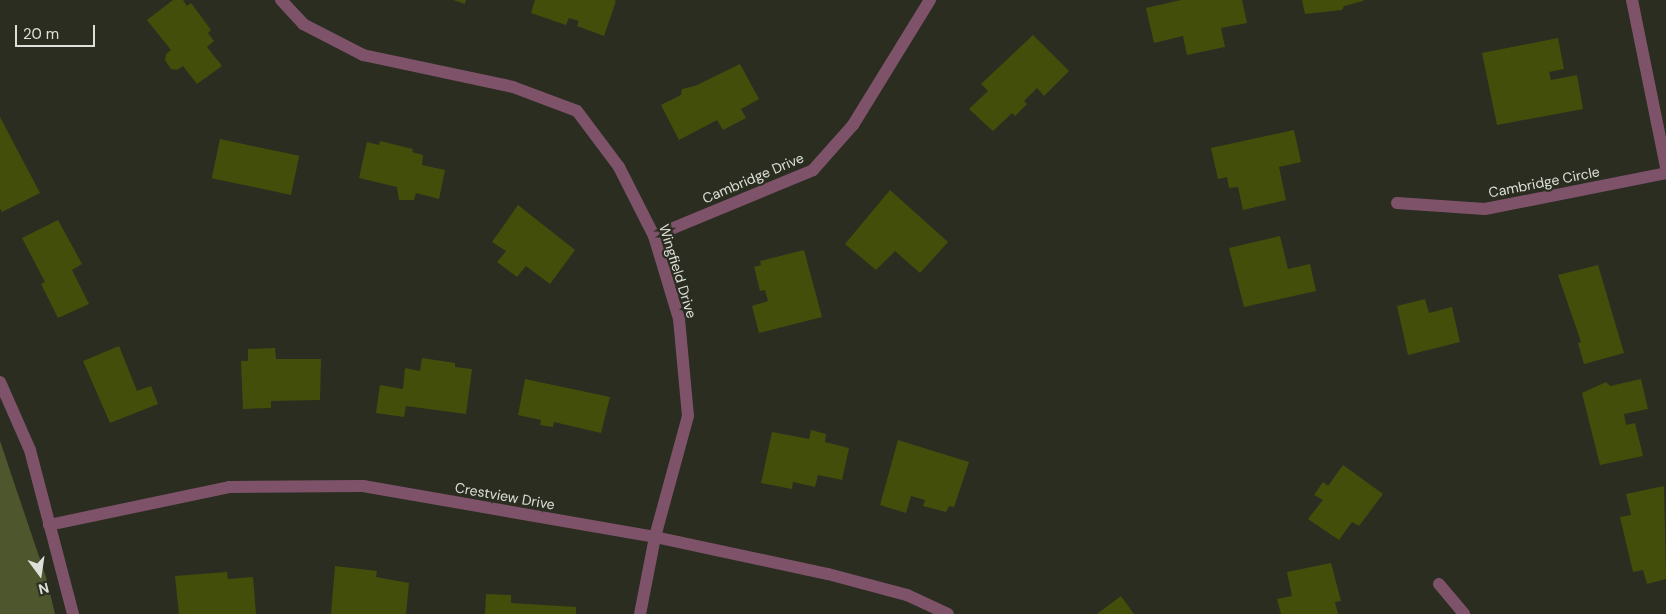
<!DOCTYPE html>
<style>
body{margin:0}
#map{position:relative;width:1666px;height:614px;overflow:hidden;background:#2a2d20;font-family:"DM Sans",sans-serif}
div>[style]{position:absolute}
.green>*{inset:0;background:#4d562d}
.building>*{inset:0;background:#444e0b;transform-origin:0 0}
.minor>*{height:12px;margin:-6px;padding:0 6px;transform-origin:6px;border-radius:6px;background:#7e536a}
span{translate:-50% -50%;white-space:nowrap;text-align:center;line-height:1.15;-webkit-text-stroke:4.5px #2a2d20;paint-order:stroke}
.street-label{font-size:14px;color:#dde0d8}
.north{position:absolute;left:15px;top:549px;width:50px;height:50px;-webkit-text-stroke:4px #2a2d20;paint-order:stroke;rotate:166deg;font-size:14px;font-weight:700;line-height:20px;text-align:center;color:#dde0d8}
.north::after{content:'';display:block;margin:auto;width:18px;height:22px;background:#dde0d8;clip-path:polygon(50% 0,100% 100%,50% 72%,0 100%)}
.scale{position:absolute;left:15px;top:25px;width:80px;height:22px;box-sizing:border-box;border:2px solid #dde0d8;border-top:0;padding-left:6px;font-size:15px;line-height:18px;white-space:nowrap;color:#dde0d8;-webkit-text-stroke:4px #2a2d20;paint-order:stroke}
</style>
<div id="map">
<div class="green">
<div style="clip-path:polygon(0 441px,46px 577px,55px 614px,0 614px)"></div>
</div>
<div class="building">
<div style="clip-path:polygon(173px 0,183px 0,187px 6px,191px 3px,211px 30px,208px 33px,214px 41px,207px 47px,222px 66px,197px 84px,183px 66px,177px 70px,171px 69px,165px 60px,166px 54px,171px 50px,147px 20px)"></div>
<div style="clip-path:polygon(453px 0,466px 0,465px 4px)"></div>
<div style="clip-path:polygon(535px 0,614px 0,616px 1px,604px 36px,577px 26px,579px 21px,569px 18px,566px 25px,531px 13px)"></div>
<div style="clip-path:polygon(1181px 0,1242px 0,1247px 23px,1221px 28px,1225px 47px,1187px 55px,1183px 36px,1154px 43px,1146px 8px)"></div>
<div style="clip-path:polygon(1302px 0,1363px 0,1363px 1px,1344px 6px,1342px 10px,1305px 14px)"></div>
<div style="clip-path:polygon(1033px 35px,1069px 71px,1044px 96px,1037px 88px,1024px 101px,1027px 104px,1015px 116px,1012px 113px,993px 131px,969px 109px,988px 91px,981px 84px)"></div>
<div style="clip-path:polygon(1558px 38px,1564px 69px,1549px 72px,1551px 80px,1577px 75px,1583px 109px,1497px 125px,1482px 53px)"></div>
<div style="clip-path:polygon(740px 64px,759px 99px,741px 109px,746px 118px,723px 130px,717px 120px,679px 140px,661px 105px,681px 95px,682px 89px,695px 86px)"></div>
<div style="clip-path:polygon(0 117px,40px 193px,2px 212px,0 209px)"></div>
<div style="clip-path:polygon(1294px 130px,1301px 162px,1279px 167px,1286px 200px,1243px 210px,1238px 187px,1229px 188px,1227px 177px,1218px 179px,1211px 148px)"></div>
<div style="left:220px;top:139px;width:81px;height:40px;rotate:12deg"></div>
<div style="clip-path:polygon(380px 141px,413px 149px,412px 152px,423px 155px,422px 165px,445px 170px,439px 199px,416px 193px,414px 200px,399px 200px,397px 187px,359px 178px,367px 142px,379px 145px)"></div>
<div style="clip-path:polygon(890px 190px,948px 242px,920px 273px,895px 251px,876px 270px,845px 244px)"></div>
<div style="clip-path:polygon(518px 205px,575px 250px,550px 284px,526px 266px,517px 277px,497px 262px,506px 251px,492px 242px)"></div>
<div style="clip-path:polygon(58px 220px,82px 264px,72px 270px,89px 304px,58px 318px,41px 284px,45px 282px,22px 238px)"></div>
<div style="clip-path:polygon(1280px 236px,1288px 269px,1310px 264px,1316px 291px,1244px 307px,1229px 248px)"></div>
<div style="clip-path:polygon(804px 250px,822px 317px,759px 333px,752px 306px,768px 301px,765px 290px,760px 291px,754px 267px,761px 265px,760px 261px)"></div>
<div style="clip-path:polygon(1598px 265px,1624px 353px,1584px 364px,1578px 343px,1581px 342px,1558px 275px)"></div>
<div style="clip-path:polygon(1425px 299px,1429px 313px,1452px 307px,1460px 342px,1408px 355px,1397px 306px)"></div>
<div style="clip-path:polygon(119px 346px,137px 391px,151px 386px,158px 404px,110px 423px,83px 361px)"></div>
<div style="clip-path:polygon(275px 348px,276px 359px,321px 359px,320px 400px,271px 401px,271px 408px,243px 409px,241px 361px,248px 361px,248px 349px)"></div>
<div style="clip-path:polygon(422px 358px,455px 363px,455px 367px,472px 369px,466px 414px,406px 406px,404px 417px,376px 413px,380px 385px,403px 389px,405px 368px,420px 371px)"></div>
<div style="clip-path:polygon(525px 379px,610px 397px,601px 433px,554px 422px,553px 427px,540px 425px,541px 420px,518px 415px)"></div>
<div style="clip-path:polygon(1641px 379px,1648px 409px,1624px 414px,1626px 425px,1635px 423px,1643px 456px,1600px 465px,1582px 393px,1606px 382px,1610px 386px)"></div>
<div style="clip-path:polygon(811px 430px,826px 434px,825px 442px,849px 448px,842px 480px,818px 475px,815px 487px,793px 482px,792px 489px,761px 483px,772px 432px,809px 439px)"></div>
<div style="clip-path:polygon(898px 440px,969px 462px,954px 507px,949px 506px,946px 512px,923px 506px,925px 500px,911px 496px,906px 513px,880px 505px)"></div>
<div style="clip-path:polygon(1343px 465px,1383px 494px,1359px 526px,1352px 522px,1339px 540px,1308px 519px,1323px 500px,1314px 495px,1323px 482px,1328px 486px)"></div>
<div style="clip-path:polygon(1664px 486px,1666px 579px,1647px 584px,1643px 570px,1633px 572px,1620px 517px,1631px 515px,1626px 494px)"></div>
<div style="clip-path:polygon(1331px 563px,1341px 601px,1335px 602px,1338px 614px,1281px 614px,1277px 599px,1292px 596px,1287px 572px)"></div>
<div style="clip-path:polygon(335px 566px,377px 571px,376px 577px,409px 583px,406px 614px,331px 614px)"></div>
<div style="clip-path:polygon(227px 572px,228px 579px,253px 577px,256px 614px,179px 614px,175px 576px)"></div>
<div style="clip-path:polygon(486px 594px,511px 595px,511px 603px,576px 607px,576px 614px,485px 614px)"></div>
<div style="clip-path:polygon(1121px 596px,1134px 614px,1097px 614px)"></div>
</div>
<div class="minor">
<div style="left:281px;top:0;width:33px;rotate:47deg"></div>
<div style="left:303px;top:24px;width:68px;rotate:27.3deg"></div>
<div style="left:363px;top:55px;width:153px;rotate:12deg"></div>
<div style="left:513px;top:87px;width:68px;rotate:20.6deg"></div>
<div style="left:577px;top:111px;width:70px;rotate:53.1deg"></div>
<div style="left:619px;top:167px;width:77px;rotate:63.1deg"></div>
<div style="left:654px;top:236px;width:87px;rotate:73.2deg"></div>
<div style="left:679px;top:319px;width:97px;rotate:84.7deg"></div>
<div style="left:688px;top:416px;width:125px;rotate:105.3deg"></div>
<div style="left:655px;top:537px;width:78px;rotate:101deg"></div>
<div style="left:1632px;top:0;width:170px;rotate:78.5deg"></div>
<div style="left:1397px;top:203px;width:88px;rotate:3.9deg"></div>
<div style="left:1485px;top:209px;width:185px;rotate:-11.2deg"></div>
<div style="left:654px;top:236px;width:172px;rotate:-22.5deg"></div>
<div style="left:813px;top:170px;width:60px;rotate:-48.4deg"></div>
<div style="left:853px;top:125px;width:147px;rotate:-58.4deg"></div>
<div style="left:0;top:382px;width:74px;rotate:66.2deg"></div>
<div style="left:30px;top:450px;width:170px;rotate:75.3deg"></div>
<div style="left:49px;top:525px;width:184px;rotate:-11.9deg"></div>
<div style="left:229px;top:487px;width:134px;rotate:-0.4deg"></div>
<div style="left:363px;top:486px;width:296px;rotate:9.9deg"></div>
<div style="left:655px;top:537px;width:177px;rotate:12.1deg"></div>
<div style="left:828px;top:574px;width:82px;rotate:14.9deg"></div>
<div style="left:907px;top:595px;width:45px;rotate:24.9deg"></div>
<div style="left:1439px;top:584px;width:39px;rotate:50deg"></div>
</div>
<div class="street-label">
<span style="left:753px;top:178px;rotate:-23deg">Cambridge Drive</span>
<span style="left:1544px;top:182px;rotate:-11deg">Cambridge Circle</span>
<span style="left:678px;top:271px;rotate:73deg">Wingfield Drive</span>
<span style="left:505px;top:496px;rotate:10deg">Crestview Drive</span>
</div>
<div class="north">N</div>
<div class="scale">20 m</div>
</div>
